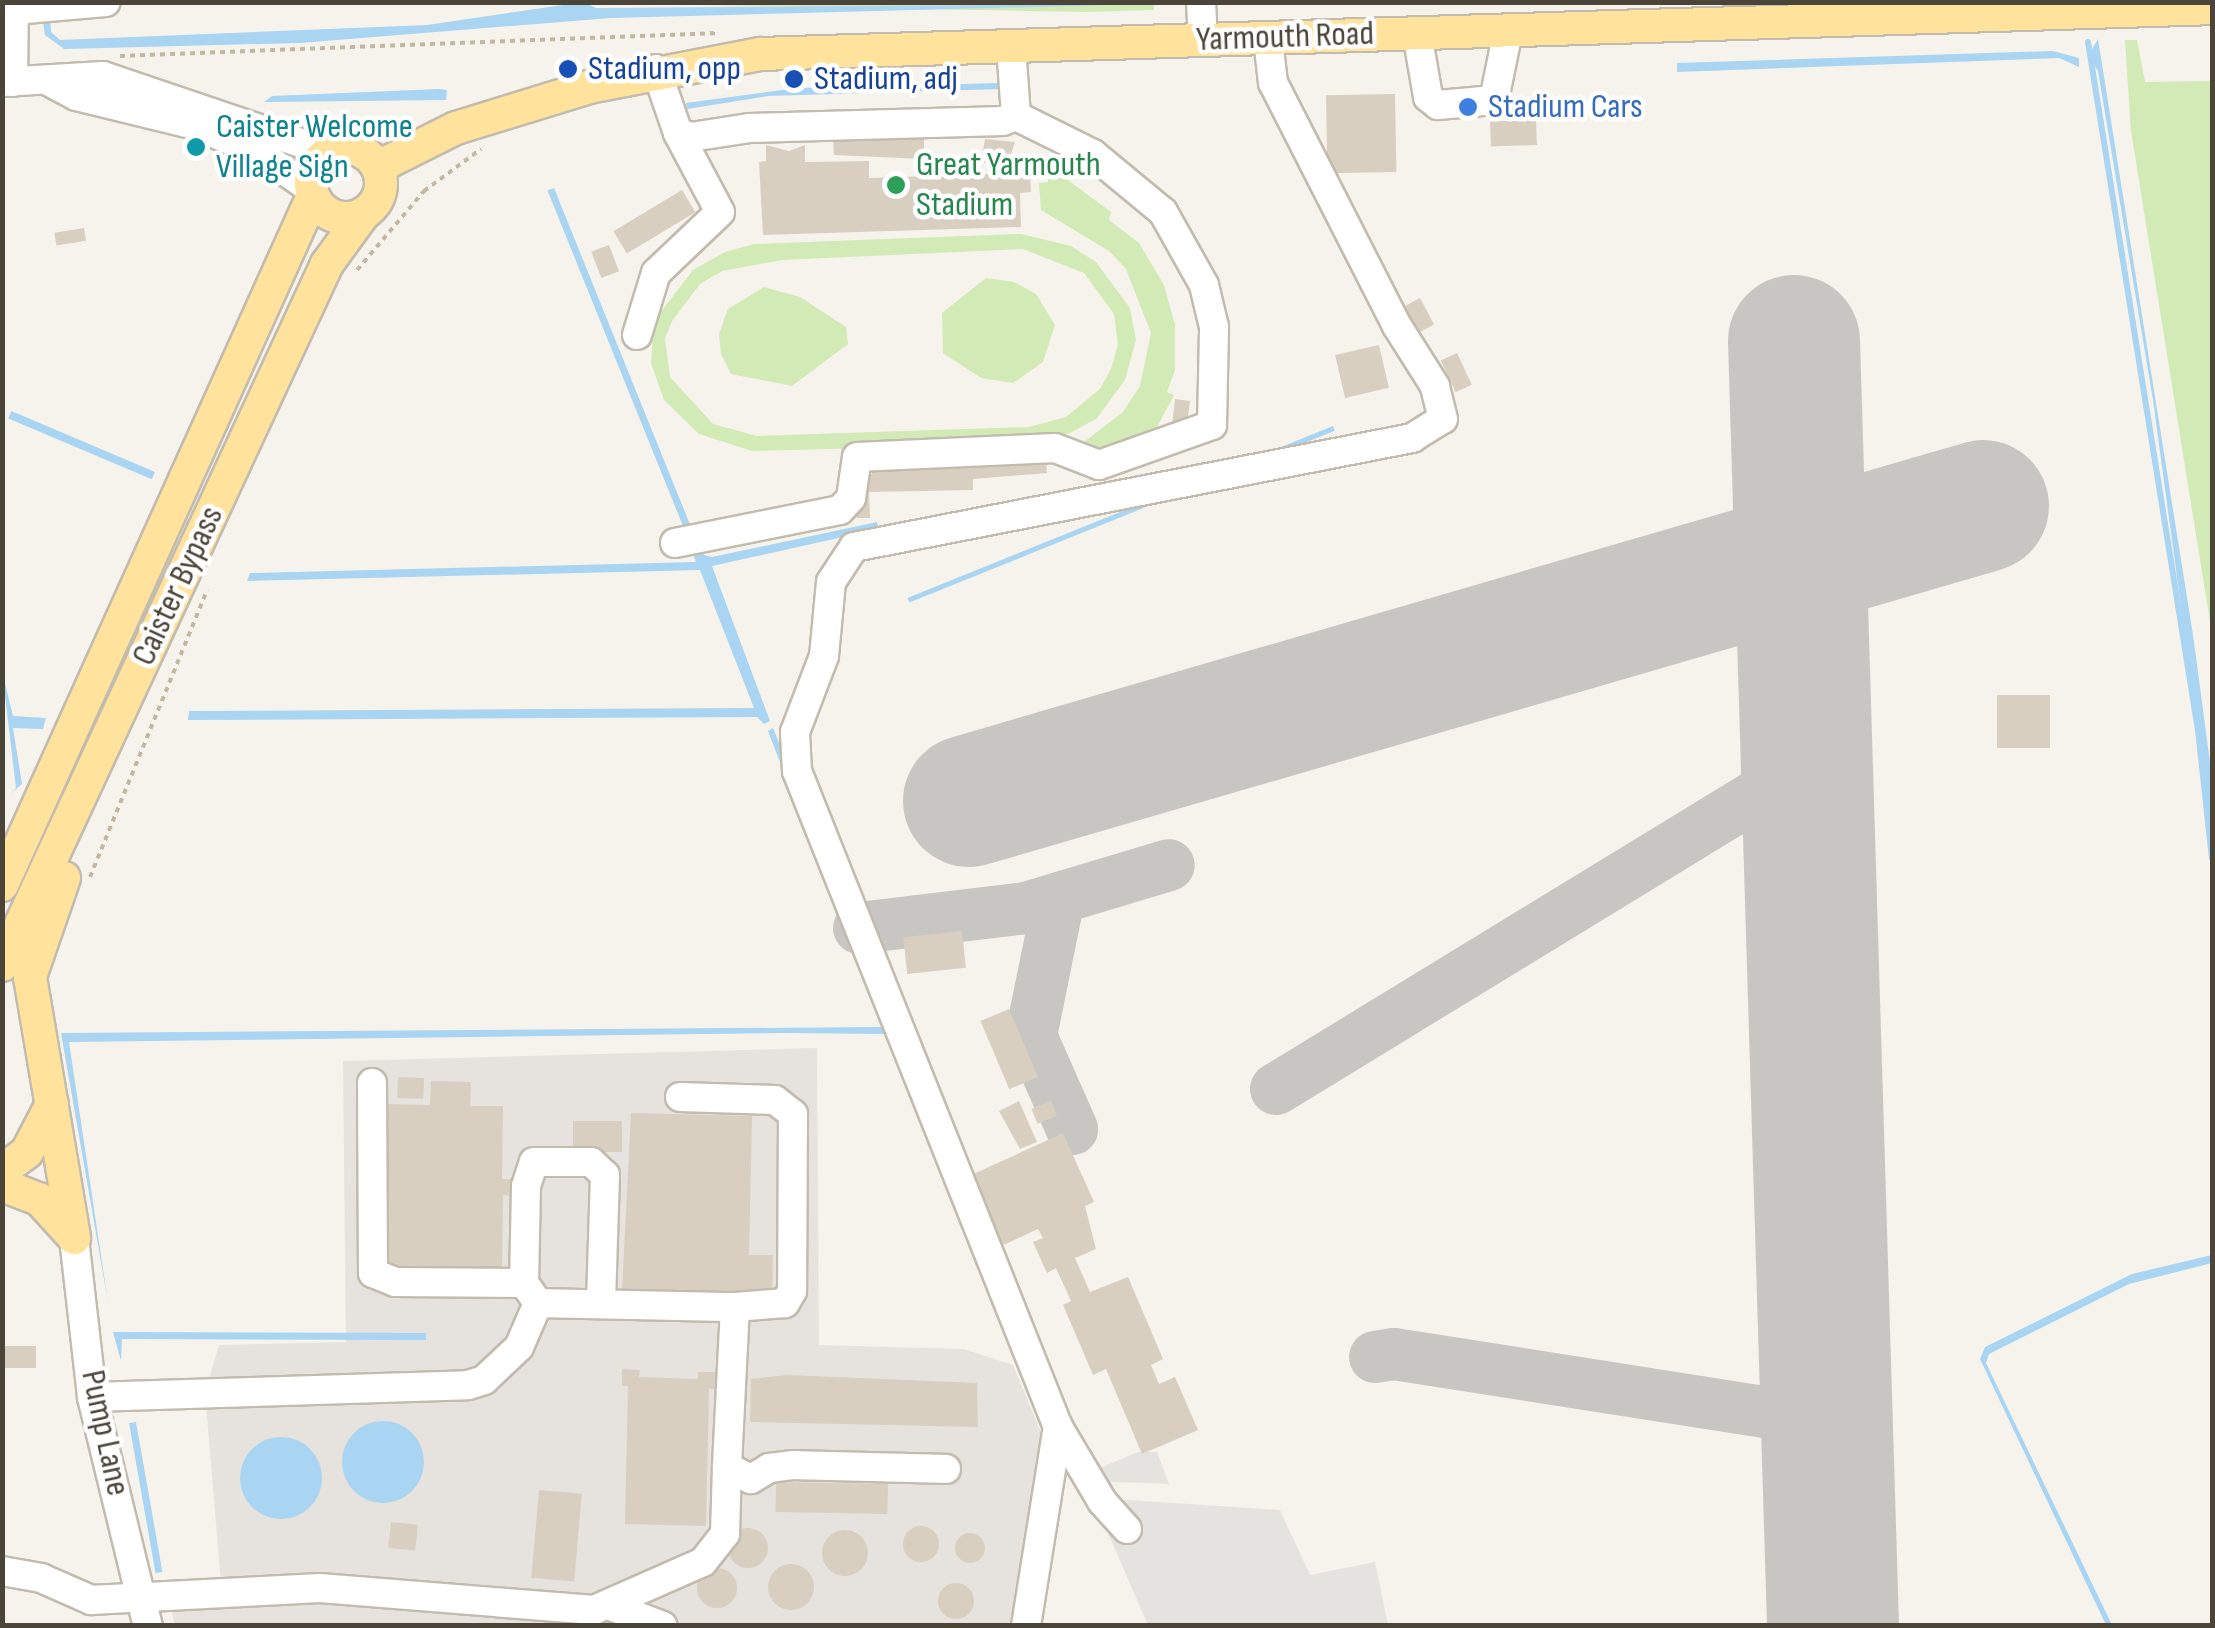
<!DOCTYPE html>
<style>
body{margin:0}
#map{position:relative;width:2215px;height:1628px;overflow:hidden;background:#f6f3ec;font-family:"Sofia Sans Condensed",sans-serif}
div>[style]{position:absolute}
.industrial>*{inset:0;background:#e6e2dd}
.green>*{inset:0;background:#d2eab5}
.parking>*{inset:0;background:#e5e3e0}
.water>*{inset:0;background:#a9d4f2;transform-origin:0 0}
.round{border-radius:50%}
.stream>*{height:6px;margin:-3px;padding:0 3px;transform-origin:3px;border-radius:3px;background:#a9d4f2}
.taxiway>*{height:52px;margin:-26px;padding:0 26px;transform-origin:26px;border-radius:26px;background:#c8c6c3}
.runway>*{height:132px;margin:-66px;padding:0 66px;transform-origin:66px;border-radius:66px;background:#c8c6c3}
.building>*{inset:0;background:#d8cfc1;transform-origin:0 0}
.path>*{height:4px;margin-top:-2px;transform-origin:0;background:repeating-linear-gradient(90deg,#c4b79f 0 5px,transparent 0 10px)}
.roads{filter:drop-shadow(2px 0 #c2bbae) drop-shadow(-2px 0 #c2bbae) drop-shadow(0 2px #c2bbae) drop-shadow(0 -2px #c2bbae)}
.minor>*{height:28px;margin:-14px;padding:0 14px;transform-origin:14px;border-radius:14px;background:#fff}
.major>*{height:32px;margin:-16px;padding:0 16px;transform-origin:16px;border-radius:16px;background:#ffe39c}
.major>.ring{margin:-16px;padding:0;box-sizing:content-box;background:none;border:32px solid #ffe39c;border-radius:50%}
.dots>*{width:28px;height:28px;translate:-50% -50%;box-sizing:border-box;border:5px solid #fff;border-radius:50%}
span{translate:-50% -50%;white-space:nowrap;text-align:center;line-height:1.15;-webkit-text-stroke:9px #fff;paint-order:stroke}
.street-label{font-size:35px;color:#4b4439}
.transit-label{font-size:35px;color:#164399}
.left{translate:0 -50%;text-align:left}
.shop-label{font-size:35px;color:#366cbe}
.culture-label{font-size:35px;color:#0d838f}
.leisure-label{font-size:35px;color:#27864d}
.frame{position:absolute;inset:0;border:5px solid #4b4439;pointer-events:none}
</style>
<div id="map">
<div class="industrial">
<div style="clip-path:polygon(817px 1048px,819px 1345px,964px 1349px,1013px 1365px,1062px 1483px,1040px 1625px,175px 1626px,168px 1594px,221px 1583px,205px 1393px,219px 1345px,346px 1342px,343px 1061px)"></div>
</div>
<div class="green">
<div style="clip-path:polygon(1154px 2px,1154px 10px,1085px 12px,584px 3px)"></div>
<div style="clip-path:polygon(2125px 40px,2137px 40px,2145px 82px,2212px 81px,2212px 634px,2131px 131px)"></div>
<div style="clip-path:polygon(1048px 173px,1065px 178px,1111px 212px,1109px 220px,1139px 243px,1164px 285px,1175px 325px,1175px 370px,1167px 392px,1174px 395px,1156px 429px,1147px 432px,1149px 443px,1092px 460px,1084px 442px,1123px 412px,1140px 386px,1151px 333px,1126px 269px,1109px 251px,1041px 210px,1039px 183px,1048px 182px)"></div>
<div style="clip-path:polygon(evenodd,1021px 234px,1071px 246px,1096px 262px,1130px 308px,1136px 340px,1125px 380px,1096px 419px,1070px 433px,1019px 444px,752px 451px,699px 434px,664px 400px,651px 363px,654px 321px,693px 270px,725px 252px,754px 244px,1021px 234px,1023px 249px,1084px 273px,1114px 314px,1118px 345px,1111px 369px,1100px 389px,1066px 417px,1029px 427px,757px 436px,713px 424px,670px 377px,665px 339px,672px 321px,700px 284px,722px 271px,782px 260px,1023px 249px)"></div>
<div style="clip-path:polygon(986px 278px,1014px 282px,1036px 294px,1055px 325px,1043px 362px,1013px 383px,981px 378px,943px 353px,942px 313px)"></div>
<div style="clip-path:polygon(764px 287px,800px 297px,846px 327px,848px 344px,792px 386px,731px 374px,721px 354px,719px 334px,728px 309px)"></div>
</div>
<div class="parking">
<div style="clip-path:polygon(1138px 1452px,1157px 1452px,1169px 1484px,1111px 1482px,1104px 1486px,1113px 1499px,1280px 1510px,1310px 1575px,1375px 1562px,1388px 1625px,1148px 1625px,1099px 1513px,1090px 1472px)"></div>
</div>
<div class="water">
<div style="clip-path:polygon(583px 2px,596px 8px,1146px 4px,611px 18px,300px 43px,64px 49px,45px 35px,42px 15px,50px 15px,51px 32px,60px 40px,427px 25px)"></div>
<div style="clip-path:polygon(2098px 39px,2193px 635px,2212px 777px,2212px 835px,2153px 400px,2098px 71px,2088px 56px)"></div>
<div style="clip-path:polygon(2053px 51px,2079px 58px,2079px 67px,2059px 58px,1677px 72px,1677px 63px)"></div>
<div style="clip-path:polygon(1001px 83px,1001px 89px,768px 96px,687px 109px,686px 103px,797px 88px)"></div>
<div style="clip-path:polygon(439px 89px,447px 90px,446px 100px,264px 102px,272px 96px)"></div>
<div style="left:554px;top:188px;width:372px;height:7px;rotate:68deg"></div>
<div style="left:1333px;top:426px;width:5px;height:459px;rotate:68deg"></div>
<div style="left:155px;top:472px;width:8px;height:156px;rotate:113deg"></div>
<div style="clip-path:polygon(877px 522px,879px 529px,712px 566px,770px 721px,764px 724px,757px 717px,188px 720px,189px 711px,754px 708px,700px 570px,247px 581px,250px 573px,696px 562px,688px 541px,697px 538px,704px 555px,712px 557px)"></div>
<div style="clip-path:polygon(2px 671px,13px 716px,46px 718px,43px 729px,13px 728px,22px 784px,10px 794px,16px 788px)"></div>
<div style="clip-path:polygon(773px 728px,889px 1009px,894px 1042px,886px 1034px,785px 1033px,69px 1042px,108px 1302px,61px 1033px,882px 1027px,768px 731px)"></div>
<div style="clip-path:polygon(2212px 1255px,2212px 1263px,2129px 1284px,1989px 1354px,1986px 1363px,2112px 1625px,2106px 1625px,1980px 1359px,1985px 1347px,2132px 1274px)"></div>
<div style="clip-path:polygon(113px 1332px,426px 1333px,426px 1340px,122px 1339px,121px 1361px)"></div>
<div class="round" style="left:342px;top:1421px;width:82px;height:82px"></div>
<div style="left:136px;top:1422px;width:152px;height:7px;rotate:80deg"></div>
<div class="round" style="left:240px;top:1437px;width:82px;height:82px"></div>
</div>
<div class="stream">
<div style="left:2088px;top:42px;width:697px;rotate:80.92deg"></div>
<div style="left:2198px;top:730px;width:129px;rotate:83.8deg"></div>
</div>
<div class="taxiway">
<div style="left:1059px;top:898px;width:141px;rotate:101.5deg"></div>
<div style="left:1031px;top:1036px;width:102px;rotate:66.2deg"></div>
<div style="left:859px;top:928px;width:168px;rotate:-6.8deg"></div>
<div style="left:1026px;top:908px;width:149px;rotate:-16.7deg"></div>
<div style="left:1276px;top:1089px;width:623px;rotate:-31.42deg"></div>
<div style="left:1375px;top:1357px;width:19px;rotate:-9deg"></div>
<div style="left:1394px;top:1354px;width:438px;rotate:8.9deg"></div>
</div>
<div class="runway">
<div style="left:1794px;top:341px;width:1286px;rotate:88.26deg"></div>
<div style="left:969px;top:801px;width:1056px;rotate:-16.22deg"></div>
</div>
<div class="building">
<div style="left:1395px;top:94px;width:78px;height:69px;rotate:89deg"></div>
<div style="left:1536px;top:120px;width:25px;height:46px;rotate:88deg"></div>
<div style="clip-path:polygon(924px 134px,924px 159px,834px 155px,833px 138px)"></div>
<div style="clip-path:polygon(985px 139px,1015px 142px,1008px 163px,981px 163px)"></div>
<div style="clip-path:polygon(766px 145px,789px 151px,805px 145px,805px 162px,869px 161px,869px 178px,1030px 173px,1031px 192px,1020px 193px,1021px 227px,763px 235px,759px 162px,766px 161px)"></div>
<div style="left:682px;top:190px;width:26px;height:80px;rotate:59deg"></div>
<div style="left:84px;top:228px;width:13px;height:30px;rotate:81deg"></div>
<div style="left:609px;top:245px;width:28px;height:19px;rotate:69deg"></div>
<div style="left:1420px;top:298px;width:30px;height:27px;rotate:62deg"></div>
<div style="left:1379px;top:345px;width:44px;height:45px;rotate:77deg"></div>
<div style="left:1457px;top:353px;width:35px;height:18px;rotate:65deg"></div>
<div style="clip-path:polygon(1175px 399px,1190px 401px,1186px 432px,1172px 426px)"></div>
<div style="clip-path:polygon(1046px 459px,1047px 473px,973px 479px,973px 490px,869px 492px,870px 518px,857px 518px,857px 475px,872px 474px,872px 462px)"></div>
<div style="left:1997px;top:695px;width:53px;height:53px"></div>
<div style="left:962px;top:931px;width:37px;height:59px;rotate:84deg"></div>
<div style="left:1009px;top:1009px;width:74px;height:31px;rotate:67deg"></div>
<div style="left:398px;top:1077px;width:26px;height:21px;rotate:2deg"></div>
<div style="clip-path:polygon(431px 1081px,471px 1082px,470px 1106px,503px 1106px,502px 1179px,515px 1179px,515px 1196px,503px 1195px,502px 1269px,379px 1267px,381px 1104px,430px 1105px)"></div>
<div style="clip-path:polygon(1019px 1101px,1037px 1142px,1020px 1149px,999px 1111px)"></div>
<div style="left:1051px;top:1101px;width:16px;height:21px;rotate:68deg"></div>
<div style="clip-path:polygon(631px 1113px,752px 1116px,749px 1255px,773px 1255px,772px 1295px,622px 1291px)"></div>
<div style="left:573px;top:1121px;width:49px;height:31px"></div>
<div style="clip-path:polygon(1063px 1133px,1094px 1202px,1085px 1206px,1096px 1249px,1075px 1258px,1090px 1292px,1128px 1277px,1163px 1359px,1151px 1365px,1159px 1384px,1175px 1377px,1198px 1430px,1142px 1454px,1106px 1369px,1093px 1375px,1063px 1305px,1071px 1301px,1056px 1268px,1047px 1273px,1033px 1242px,1043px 1238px,1038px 1229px,999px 1247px,967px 1177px)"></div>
<div style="left:36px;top:1346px;width:22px;height:34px;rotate:90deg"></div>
<div style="clip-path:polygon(622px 1369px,640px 1370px,639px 1377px,698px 1379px,698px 1372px,717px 1372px,716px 1389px,709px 1389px,706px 1526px,625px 1524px,628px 1386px,622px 1386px)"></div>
<div style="clip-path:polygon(787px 1375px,977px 1383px,978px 1427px,750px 1422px,751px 1379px)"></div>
<div style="left:776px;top:1482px;width:112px;height:30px;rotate:1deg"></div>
<div style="left:539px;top:1490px;width:43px;height:88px;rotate:5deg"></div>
<div style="left:391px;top:1522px;width:27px;height:26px;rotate:6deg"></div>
<div class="round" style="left:903px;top:1526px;width:36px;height:36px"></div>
<div class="round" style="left:728px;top:1528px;width:40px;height:40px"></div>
<div class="round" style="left:822px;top:1530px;width:46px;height:46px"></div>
<div class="round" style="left:955px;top:1533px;width:30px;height:30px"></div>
<div class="round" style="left:768px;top:1564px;width:46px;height:46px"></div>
<div class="round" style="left:697px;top:1568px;width:40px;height:40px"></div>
<div class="round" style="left:938px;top:1583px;width:36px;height:36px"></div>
</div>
<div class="path">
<div style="left:120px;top:56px;width:600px;rotate:-2.2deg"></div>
<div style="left:357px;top:270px;width:104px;rotate:-49.7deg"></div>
<div style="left:424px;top:191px;width:71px;rotate:-36.4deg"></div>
<div style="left:90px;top:877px;width:310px;rotate:-67.8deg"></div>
</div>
<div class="roads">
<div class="minor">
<div style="left:1201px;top:2px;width:37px;rotate:87deg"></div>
<div style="left:14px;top:10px;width:92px;rotate:-5deg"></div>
<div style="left:1417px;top:33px;width:65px;rotate:80.2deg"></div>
<div style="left:1428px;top:97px;width:13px;rotate:39deg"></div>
<div style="left:1438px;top:105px;width:56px;rotate:-5.1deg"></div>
<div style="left:1494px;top:100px;width:70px;rotate:-78.5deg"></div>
<div style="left:656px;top:69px;width:68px;rotate:71deg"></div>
<div style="left:678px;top:133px;width:14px;rotate:17deg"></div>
<div style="left:691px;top:137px;width:60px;rotate:-8.7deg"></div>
<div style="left:750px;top:128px;width:253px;rotate:-1.6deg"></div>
<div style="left:1003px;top:121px;width:14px;rotate:-21deg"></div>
<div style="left:1016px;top:116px;width:70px;rotate:-94.1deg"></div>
<div style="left:46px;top:80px;width:34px;rotate:28deg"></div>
<div style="left:76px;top:96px;width:122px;rotate:13.7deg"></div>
<div style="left:195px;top:125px;width:66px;rotate:23.1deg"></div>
<div style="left:256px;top:151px;width:67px;rotate:34.6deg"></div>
<div style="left:2px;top:82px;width:101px;rotate:-3.4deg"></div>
<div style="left:103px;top:76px;width:237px;rotate:18.7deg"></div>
<div style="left:13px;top:82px;width:80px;rotate:-89.3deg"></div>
<div style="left:637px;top:335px;width:65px;rotate:-73deg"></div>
<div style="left:656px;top:273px;width:88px;rotate:-43.6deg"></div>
<div style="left:720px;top:212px;width:89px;rotate:-118deg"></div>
<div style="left:675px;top:543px;width:168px;rotate:-11.3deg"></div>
<div style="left:840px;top:510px;width:16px;rotate:-47deg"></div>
<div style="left:851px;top:498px;width:41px;rotate:-81.7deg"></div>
<div style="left:857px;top:457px;width:198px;rotate:-2.6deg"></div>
<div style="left:1055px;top:448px;width:47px;rotate:21.1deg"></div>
<div style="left:1099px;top:465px;width:120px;rotate:-19.5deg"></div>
<div style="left:1212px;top:425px;width:98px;rotate:-88.8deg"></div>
<div style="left:1214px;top:327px;width:43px;rotate:-103.4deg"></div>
<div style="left:1204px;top:285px;width:84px;rotate:-119.3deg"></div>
<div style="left:1163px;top:212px;width:91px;rotate:-140.4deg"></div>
<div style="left:1093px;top:154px;width:86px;rotate:-153.7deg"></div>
<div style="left:372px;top:1083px;width:190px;rotate:89.7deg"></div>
<div style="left:373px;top:1273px;width:24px;rotate:22deg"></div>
<div style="left:395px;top:1282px;width:129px;rotate:0.4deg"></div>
<div style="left:680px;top:1097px;width:95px;rotate:1.8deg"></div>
<div style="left:775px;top:1100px;width:23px;rotate:38deg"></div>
<div style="left:793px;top:1114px;width:177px;rotate:90.3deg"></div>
<div style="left:792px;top:1291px;width:14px;rotate:120deg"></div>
<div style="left:785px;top:1303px;width:50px;rotate:175.4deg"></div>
<div style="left:74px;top:1238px;width:160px;rotate:83.5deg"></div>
<div style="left:92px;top:1397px;width:236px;rotate:76.3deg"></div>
<div style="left:538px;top:1303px;width:24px;rotate:-125deg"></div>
<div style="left:524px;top:1283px;width:97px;rotate:-88.8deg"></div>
<div style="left:526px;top:1186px;width:25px;rotate:-72deg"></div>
<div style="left:534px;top:1162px;width:57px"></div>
<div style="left:591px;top:1162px;width:19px;rotate:43deg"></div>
<div style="left:605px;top:1175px;width:128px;rotate:91.8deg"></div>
<div style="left:92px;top:1397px;width:376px;rotate:-1.8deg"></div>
<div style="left:468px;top:1385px;width:17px;rotate:-17deg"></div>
<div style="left:484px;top:1380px;width:48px;rotate:-43.3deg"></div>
<div style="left:519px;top:1347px;width:48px;rotate:-66.6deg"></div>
<div style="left:538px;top:1303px;width:197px;rotate:1.2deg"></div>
<div style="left:735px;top:1307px;width:160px;rotate:92.9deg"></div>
<div style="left:1127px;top:1529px;width:38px;rotate:-132deg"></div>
<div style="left:1102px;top:1501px;width:86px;rotate:-120.7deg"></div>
<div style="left:1058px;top:1427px;width:706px;rotate:-111.7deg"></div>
<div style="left:797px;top:771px;width:39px;rotate:-93deg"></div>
<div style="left:795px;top:732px;width:81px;rotate:-69.1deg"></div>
<div style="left:824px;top:656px;width:74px;rotate:-84.6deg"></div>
<div style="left:831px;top:582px;width:42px;rotate:-56.7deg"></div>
<div style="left:854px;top:547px;width:569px;rotate:-11.05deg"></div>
<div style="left:1412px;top:438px;width:36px;rotate:-32deg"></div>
<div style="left:1443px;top:419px;width:34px;rotate:-104deg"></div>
<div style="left:1435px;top:386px;width:71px;rotate:-122.3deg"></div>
<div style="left:1397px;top:326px;width:273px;rotate:-117deg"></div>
<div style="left:1273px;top:83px;width:44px;rotate:-96.5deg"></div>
<div style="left:2px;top:1571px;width:40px;rotate:10deg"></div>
<div style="left:41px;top:1578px;width:55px;rotate:23.7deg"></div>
<div style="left:91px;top:1600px;width:229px;rotate:-3deg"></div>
<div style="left:320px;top:1588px;width:275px;rotate:4.6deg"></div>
<div style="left:594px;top:1610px;width:119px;rotate:-23.8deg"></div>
<div style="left:703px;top:1562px;width:36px;rotate:-52deg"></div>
<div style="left:725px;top:1534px;width:67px;rotate:-88.3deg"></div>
<div style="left:727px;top:1467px;width:27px;rotate:27deg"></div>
<div style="left:751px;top:1479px;width:21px;rotate:-31deg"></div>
<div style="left:769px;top:1468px;width:25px;rotate:-7deg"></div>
<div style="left:794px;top:1465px;width:152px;rotate:1.5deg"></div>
<div style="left:613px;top:1607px;width:53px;rotate:20.8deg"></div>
<div style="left:1026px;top:1626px;width:202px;rotate:-80.9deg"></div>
</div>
<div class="major">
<div class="ring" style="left:311px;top:148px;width:38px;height:38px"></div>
<div style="left:378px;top:167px;width:87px;rotate:-26.6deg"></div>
<div style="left:456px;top:128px;width:139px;rotate:-17.1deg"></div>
<div style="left:589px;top:87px;width:174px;rotate:-10.9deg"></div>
<div style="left:760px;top:54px;width:1453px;rotate:-1.81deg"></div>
<div style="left:64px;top:878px;width:105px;rotate:109deg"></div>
<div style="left:30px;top:977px;width:265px;rotate:80.4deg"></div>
<div style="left:2px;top:885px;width:756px;rotate:-65.71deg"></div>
<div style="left:2px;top:965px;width:773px;rotate:-65.13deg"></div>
<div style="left:327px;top:264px;width:63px;rotate:-54deg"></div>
<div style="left:2px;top:1171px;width:31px;rotate:-37deg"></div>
<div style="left:27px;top:1152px;width:54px;rotate:-62.5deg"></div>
<div style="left:2px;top:1185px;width:40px;rotate:21deg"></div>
<div style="left:39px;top:1199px;width:47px;rotate:47.6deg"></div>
</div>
</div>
<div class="dots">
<div style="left:568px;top:69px;background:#1a4fb4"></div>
<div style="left:794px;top:79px;background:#1a4fb4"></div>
<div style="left:1468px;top:107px;background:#3f7fe0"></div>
<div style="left:196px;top:147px;background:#0f9aa8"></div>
<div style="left:896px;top:185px;background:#2e9e5b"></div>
</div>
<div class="street-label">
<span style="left:1285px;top:37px;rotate:-2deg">Yarmouth Road</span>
<span style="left:178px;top:586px;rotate:-65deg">Caister Bypass</span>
<span style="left:105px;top:1433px;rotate:78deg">Pump Lane</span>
</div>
<div class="transit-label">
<span class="left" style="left:588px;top:69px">Stadium, opp</span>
<span class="left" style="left:814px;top:79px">Stadium, adj</span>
</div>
<div class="shop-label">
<span class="left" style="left:1488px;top:107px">Stadium Cars</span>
</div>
<div class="culture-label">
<span class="left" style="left:216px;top:147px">Caister Welcome<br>Village Sign</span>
</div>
<div class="leisure-label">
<span class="left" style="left:916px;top:185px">Great Yarmouth<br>Stadium</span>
</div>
<div class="frame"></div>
</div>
